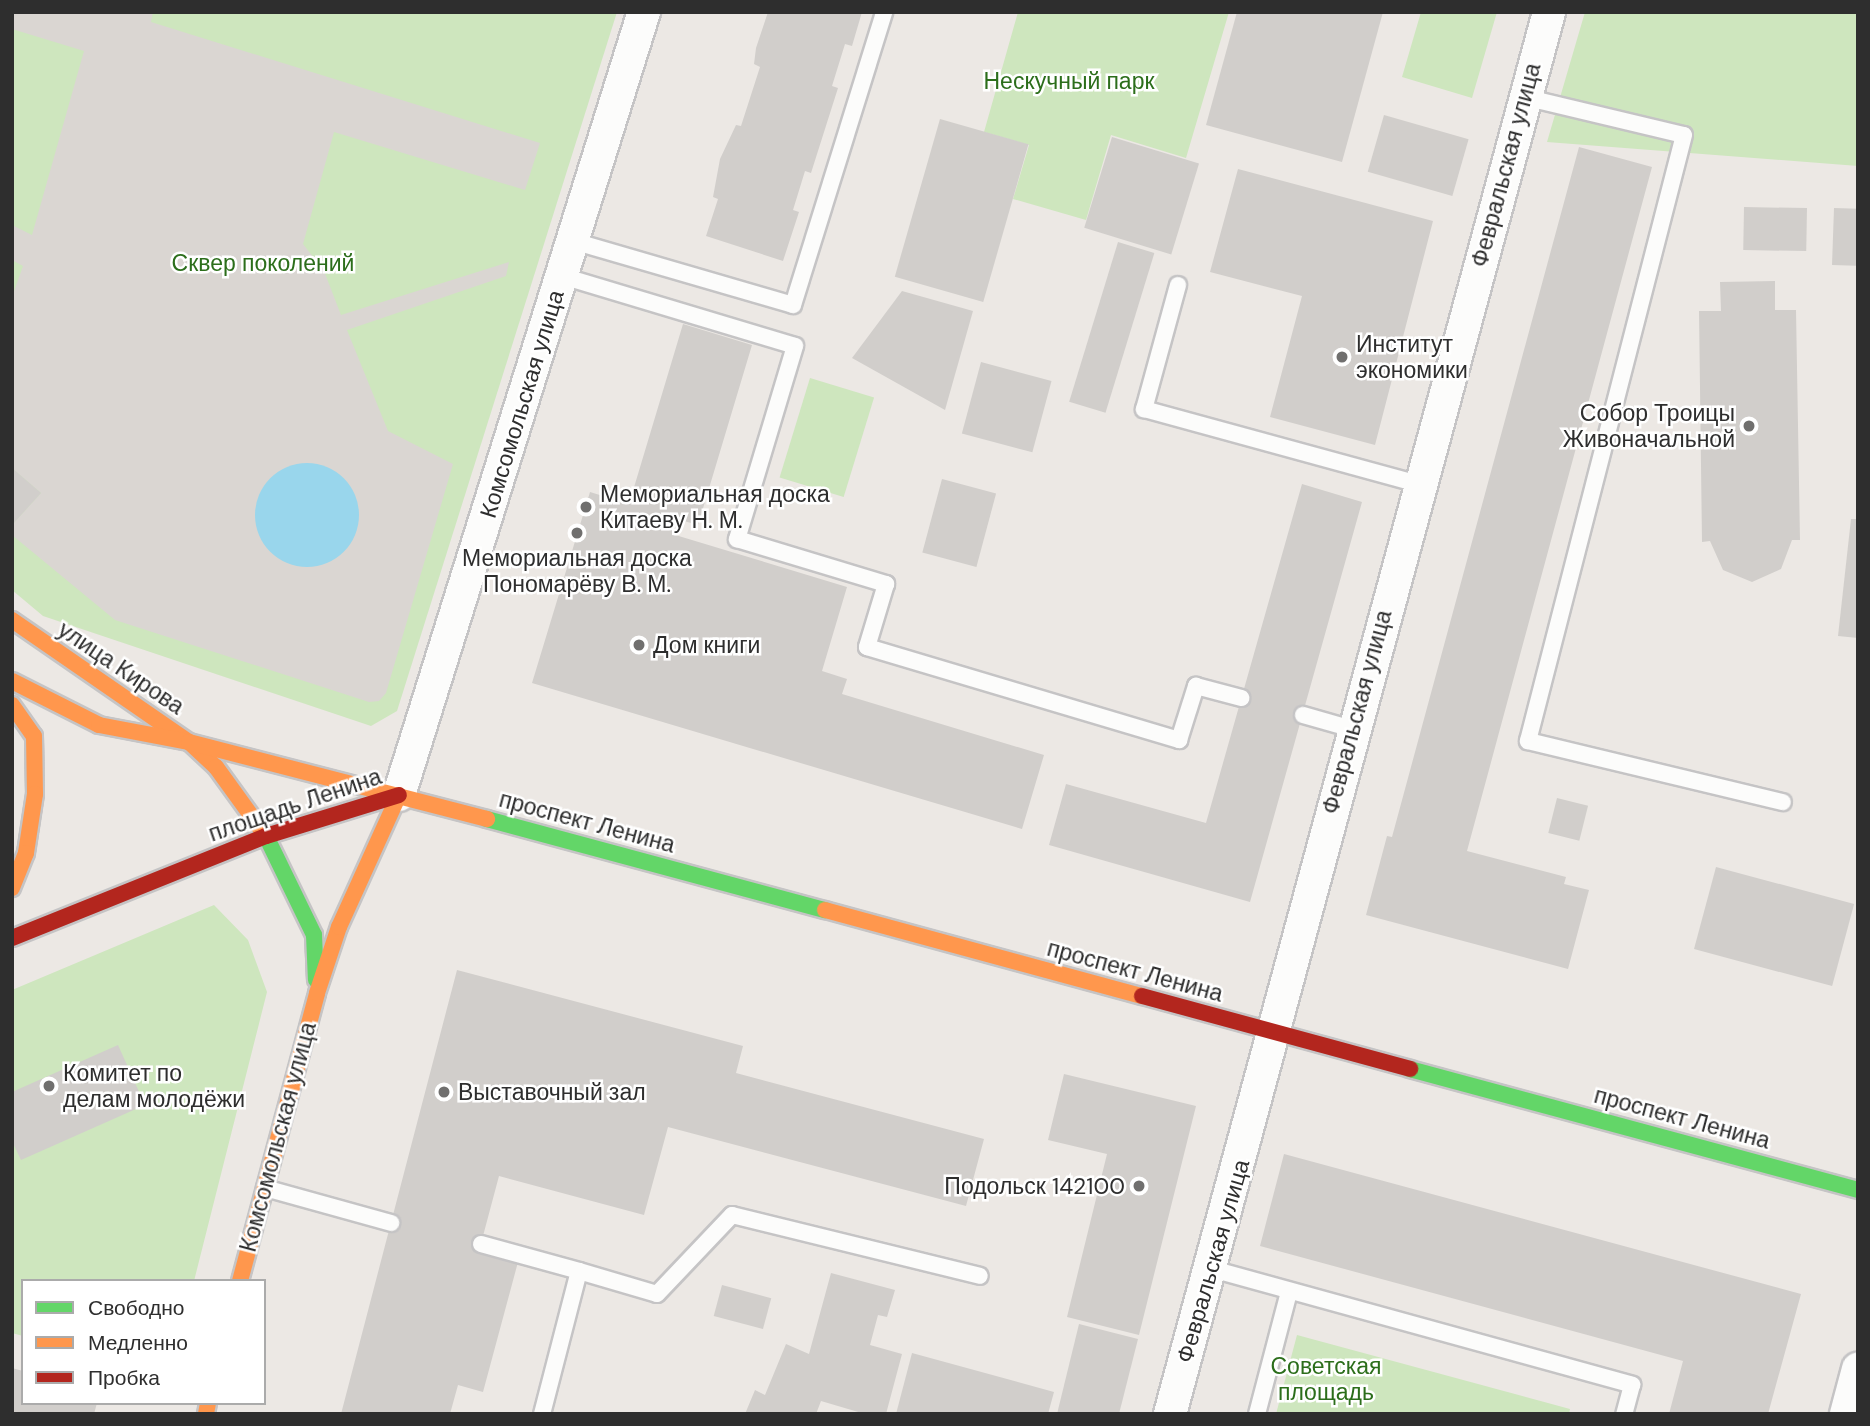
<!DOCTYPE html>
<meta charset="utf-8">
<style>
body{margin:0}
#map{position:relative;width:1870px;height:1426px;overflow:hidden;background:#ece8e4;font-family:"DM Sans",sans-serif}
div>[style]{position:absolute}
.green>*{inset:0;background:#cee6be;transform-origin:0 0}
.plaza>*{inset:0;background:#dad6d2}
.water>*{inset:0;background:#99d6ec}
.round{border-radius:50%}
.building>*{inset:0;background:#d1cecb;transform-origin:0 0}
.roads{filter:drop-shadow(2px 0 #c5c4c5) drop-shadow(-2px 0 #c5c4c5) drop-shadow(0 2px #c5c4c5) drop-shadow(0 -2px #c5c4c5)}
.lane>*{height:16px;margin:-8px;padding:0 8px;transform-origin:8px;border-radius:8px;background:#fcfcfb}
.street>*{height:32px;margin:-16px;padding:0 16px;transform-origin:16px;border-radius:16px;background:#fcfcfb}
.fast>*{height:16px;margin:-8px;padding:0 8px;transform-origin:8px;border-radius:8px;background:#63d668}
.slow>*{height:16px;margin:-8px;padding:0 8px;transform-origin:8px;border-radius:8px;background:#ff974d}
.jam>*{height:16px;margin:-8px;padding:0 8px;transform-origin:8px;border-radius:8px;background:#b3261e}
.dots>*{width:19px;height:19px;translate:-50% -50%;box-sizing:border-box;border:4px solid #fff;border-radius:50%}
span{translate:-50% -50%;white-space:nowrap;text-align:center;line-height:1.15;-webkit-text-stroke:5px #fff;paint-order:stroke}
.park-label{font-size:23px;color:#2c6e1b}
.street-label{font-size:23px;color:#2e2e2e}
.poi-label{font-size:23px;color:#2e2e2e}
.left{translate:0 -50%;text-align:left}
.right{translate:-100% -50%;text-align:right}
.frame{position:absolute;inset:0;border:14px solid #2e2e2e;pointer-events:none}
.legend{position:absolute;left:21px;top:1279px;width:245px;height:126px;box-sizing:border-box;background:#fff;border:2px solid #ababab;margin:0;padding:9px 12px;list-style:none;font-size:21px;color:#2e2e2e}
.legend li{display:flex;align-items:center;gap:14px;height:35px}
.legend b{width:35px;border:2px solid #ababab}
</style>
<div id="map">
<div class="green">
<div style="clip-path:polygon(12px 12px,617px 12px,397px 711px,371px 726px,43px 616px,12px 590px)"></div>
<div style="clip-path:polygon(1018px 12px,1229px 12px,1186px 158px,1111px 135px,1086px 220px,1013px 199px,1029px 145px,984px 132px)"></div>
<div style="clip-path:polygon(1421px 12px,1497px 12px,1472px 98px,1402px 77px)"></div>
<div style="clip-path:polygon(1585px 12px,1858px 12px,1858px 166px,1547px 142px)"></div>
<div style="left:810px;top:378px;width:67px;height:104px;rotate:17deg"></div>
<div style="clip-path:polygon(214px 905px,248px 940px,267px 992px,194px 1281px,23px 1281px,23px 1336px,12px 1333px,12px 990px)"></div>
<div style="clip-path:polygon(1297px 1335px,1570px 1409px,1569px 1414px,1276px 1414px)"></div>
</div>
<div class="plaza">
<div style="clip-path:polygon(12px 12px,153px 12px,151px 22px,540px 143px,525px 190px,334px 132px,303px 244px,324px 271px,341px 315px,509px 262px,506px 276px,347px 330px,388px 431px,453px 464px,386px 693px,379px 701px,369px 702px,115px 620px,12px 535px,12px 525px,41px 493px,12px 468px,12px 297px,23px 266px,12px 260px,12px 225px,32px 235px,84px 51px,12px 29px)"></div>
</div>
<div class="water">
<div class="round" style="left:255px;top:463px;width:104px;height:104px"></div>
</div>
<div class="building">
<div style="clip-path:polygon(768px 12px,862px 12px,852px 46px,845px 44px,832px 86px,838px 88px,811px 173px,805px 171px,793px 210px,799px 212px,783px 261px,706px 236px,718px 199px,713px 197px,720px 159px,736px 125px,741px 126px,760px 67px,754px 64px,756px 48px)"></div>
<div style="clip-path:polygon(1237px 12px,1383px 12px,1342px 162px,1206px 125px)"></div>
<div style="left:1384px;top:115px;width:88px;height:59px;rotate:16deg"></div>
<div style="left:940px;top:119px;width:92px;height:164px;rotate:16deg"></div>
<div style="left:1112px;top:137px;width:91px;height:95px;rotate:17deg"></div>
<div style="clip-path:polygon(1579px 147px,1652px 167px,1467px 851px,1566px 877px,1564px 884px,1589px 890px,1568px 969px,1366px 915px,1387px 836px,1392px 837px)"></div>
<div style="clip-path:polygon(1238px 169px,1433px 221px,1375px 445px,1270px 417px,1302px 296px,1210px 272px)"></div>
<div style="left:1744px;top:207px;width:63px;height:43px;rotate:1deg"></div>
<div style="left:1834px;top:208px;width:24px;height:57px;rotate:2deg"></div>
<div style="left:1118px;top:242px;width:38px;height:167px;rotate:17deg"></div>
<div style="clip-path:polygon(1775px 281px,1775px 310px,1796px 310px,1800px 540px,1792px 540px,1781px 569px,1752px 582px,1723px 570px,1710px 541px,1702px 542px,1699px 311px,1721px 311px,1720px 282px)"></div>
<div style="clip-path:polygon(902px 291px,973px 311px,945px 410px,852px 358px)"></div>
<div style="clip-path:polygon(683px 324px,752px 345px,698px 525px,677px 519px,672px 534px,847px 587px,822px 671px,847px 679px,842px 694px,1044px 755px,1022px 829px,532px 683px,590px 492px,629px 504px)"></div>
<div style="left:981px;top:362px;width:73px;height:74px;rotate:15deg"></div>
<div style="clip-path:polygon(12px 468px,41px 493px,12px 525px)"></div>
<div style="left:942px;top:479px;width:56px;height:76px;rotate:15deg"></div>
<div style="clip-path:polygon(1302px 484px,1362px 502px,1250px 902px,1049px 845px,1066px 784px,1206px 823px)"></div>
<div style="clip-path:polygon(1851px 519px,1858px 519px,1858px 638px,1838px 636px)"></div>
<div style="left:1557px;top:798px;width:32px;height:36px;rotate:14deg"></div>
<div style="left:1716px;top:867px;width:143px;height:85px;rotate:15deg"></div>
<div style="clip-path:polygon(457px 970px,743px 1046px,736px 1073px,984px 1139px,966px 1206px,668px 1127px,644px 1215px,499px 1176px,479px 1251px,518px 1262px,483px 1392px,458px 1385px,450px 1414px,341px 1414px)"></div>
<div style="clip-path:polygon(118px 1045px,145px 1105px,21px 1160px,12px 1141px,12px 1092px)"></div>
<div style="clip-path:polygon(1064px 1074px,1196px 1106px,1139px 1335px,1067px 1317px,1107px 1154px,1048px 1140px)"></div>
<div style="clip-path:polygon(1284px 1154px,1801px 1294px,1768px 1414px,1669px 1414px,1683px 1361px,1260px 1246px)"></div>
<div style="clip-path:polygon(831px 1273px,895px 1290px,887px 1317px,878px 1315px,870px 1345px,902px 1354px,886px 1414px,865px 1414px,821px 1401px,816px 1414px,745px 1414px,755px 1390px,765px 1395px,786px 1344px,809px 1354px)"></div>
<div style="left:722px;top:1285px;width:51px;height:32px;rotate:15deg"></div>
<div style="clip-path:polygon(1079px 1324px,1138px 1339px,1119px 1414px,1057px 1414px)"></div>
<div style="clip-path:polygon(912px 1353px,1054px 1392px,1048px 1414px,896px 1414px)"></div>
<div style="clip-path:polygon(12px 1368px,23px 1371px,23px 1403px,97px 1403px,94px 1414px,12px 1414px)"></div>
</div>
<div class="roads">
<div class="lane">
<div style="left:1524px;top:97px;width:164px;rotate:13.4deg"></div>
<div style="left:1684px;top:135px;width:626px;rotate:104.44deg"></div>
<div style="left:1528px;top:741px;width:262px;rotate:13.5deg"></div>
<div style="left:573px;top:241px;width:229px;rotate:16.2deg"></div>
<div style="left:793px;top:305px;width:307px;rotate:-72.7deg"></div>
<div style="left:562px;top:276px;width:243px;rotate:16.7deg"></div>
<div style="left:795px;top:346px;width:202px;rotate:106.7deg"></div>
<div style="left:737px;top:539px;width:156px;rotate:16.8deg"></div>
<div style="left:886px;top:584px;width:66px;rotate:106.8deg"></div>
<div style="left:867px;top:647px;width:326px;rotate:16.6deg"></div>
<div style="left:1179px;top:740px;width:57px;rotate:-72.5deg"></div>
<div style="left:1196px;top:686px;width:47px;rotate:14.9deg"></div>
<div style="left:1178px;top:285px;width:129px;rotate:105.3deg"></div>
<div style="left:1144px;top:409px;width:285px;rotate:15.3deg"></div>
<div style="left:1303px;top:715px;width:51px;rotate:15.9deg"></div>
<div style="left:265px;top:1188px;width:131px;rotate:15.5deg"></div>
<div style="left:481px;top:1244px;width:102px;rotate:15.4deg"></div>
<div style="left:579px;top:1271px;width:148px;rotate:104.5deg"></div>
<div style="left:1212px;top:1269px;width:436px;rotate:15.4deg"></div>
<div style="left:1632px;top:1385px;width:30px;rotate:105deg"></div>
<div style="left:579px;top:1271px;width:81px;rotate:16.4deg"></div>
<div style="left:657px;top:1294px;width:109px;rotate:-46.5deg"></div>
<div style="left:732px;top:1215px;width:255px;rotate:13.8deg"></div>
<div style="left:1257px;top:1414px;width:126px;rotate:-75.3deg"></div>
</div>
<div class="street">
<div style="left:399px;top:795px;width:820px;rotate:-72.63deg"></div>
<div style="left:1170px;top:1414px;width:1452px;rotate:-74.87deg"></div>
<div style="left:1846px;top:1414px;width:47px;rotate:-75.1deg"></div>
</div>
<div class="fast">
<div style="left:487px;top:819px;width:350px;rotate:15.1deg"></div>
<div style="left:266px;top:836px;width:110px;rotate:64.1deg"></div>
<div style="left:314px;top:935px;width:45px;rotate:87.5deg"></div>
<div style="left:1410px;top:1069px;width:464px;rotate:15.1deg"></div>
</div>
<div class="slow">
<div style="left:12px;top:620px;width:215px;rotate:34.6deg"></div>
<div style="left:189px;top:742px;width:37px;rotate:43deg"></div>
<div style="left:216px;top:767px;width:85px;rotate:54.1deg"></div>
<div style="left:12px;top:681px;width:97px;rotate:26.8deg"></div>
<div style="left:99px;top:725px;width:92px;rotate:10.7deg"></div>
<div style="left:189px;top:742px;width:308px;rotate:14.5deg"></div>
<div style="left:12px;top:705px;width:38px;rotate:55deg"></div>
<div style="left:34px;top:736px;width:58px;rotate:89deg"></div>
<div style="left:35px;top:794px;width:60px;rotate:98.7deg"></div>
<div style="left:26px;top:853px;width:38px;rotate:112deg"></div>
<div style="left:825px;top:910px;width:328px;rotate:15.2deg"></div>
<div style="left:240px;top:1281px;width:298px;rotate:-75deg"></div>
<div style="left:317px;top:993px;width:70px;rotate:-71.6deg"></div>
<div style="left:339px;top:927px;width:145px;rotate:-65.6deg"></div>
<div style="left:206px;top:1414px;width:11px;rotate:-80deg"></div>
</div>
<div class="jam">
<div style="left:12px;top:938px;width:274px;rotate:-21.9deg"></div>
<div style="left:266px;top:836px;width:139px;rotate:-17.1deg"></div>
<div style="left:1142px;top:996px;width:278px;rotate:15.2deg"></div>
</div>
</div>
<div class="dots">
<div style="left:1342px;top:357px;background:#706f6e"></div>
<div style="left:1749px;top:426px;background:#706f6e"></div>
<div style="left:586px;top:507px;background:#706f6e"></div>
<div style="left:577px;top:533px;background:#706f6e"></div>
<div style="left:639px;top:645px;background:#706f6e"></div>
<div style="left:49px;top:1086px;background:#706f6e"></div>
<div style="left:444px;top:1092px;background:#706f6e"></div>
<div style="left:1139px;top:1186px;background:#706f6e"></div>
</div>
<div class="park-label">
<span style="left:1069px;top:81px">Нескучный парк</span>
<span style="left:263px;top:263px">Сквер поколений</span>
<span style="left:1326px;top:1379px">Советская<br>площадь</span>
</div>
<div class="street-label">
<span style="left:1506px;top:165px;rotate:-75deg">Февральская улица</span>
<span style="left:522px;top:404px;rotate:-73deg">Комсомольская улица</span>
<span style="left:121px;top:668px;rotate:34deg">улица Кирова</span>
<span style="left:1357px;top:712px;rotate:-75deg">Февральская улица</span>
<span style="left:295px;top:805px;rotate:-19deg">площадь Ленина</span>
<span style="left:587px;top:822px;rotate:15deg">проспект Ленина</span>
<span style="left:1135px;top:971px;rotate:15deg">проспект Ленина</span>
<span style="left:1682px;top:1118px;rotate:15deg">проспект Ленина</span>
<span style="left:278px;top:1137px;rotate:-75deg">Комсомольская улица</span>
<span style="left:1213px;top:1261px;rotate:-74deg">Февральская улица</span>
</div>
<div class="poi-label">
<span class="left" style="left:1356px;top:357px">Институт<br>экономики</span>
<span class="right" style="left:1735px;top:426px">Собор Троицы<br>Живоначальной</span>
<span class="left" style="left:600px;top:507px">Мемориальная доска<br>Китаеву Н. М.</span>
<span style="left:577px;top:571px">Мемориальная доска<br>Пономарёву В. М.</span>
<span class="left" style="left:653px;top:645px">Дом книги</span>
<span class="left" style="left:63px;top:1086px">Комитет по<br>делам молодёжи</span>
<span class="left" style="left:458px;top:1092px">Выставочный зал</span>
<span class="right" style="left:1125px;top:1186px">Подольск 142100</span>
</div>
<div class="frame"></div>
<ul class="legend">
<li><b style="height:9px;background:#63d668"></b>Свободно</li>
<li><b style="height:9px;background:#ff974d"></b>Медленно</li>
<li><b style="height:9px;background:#b3261e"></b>Пробка</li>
</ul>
</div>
